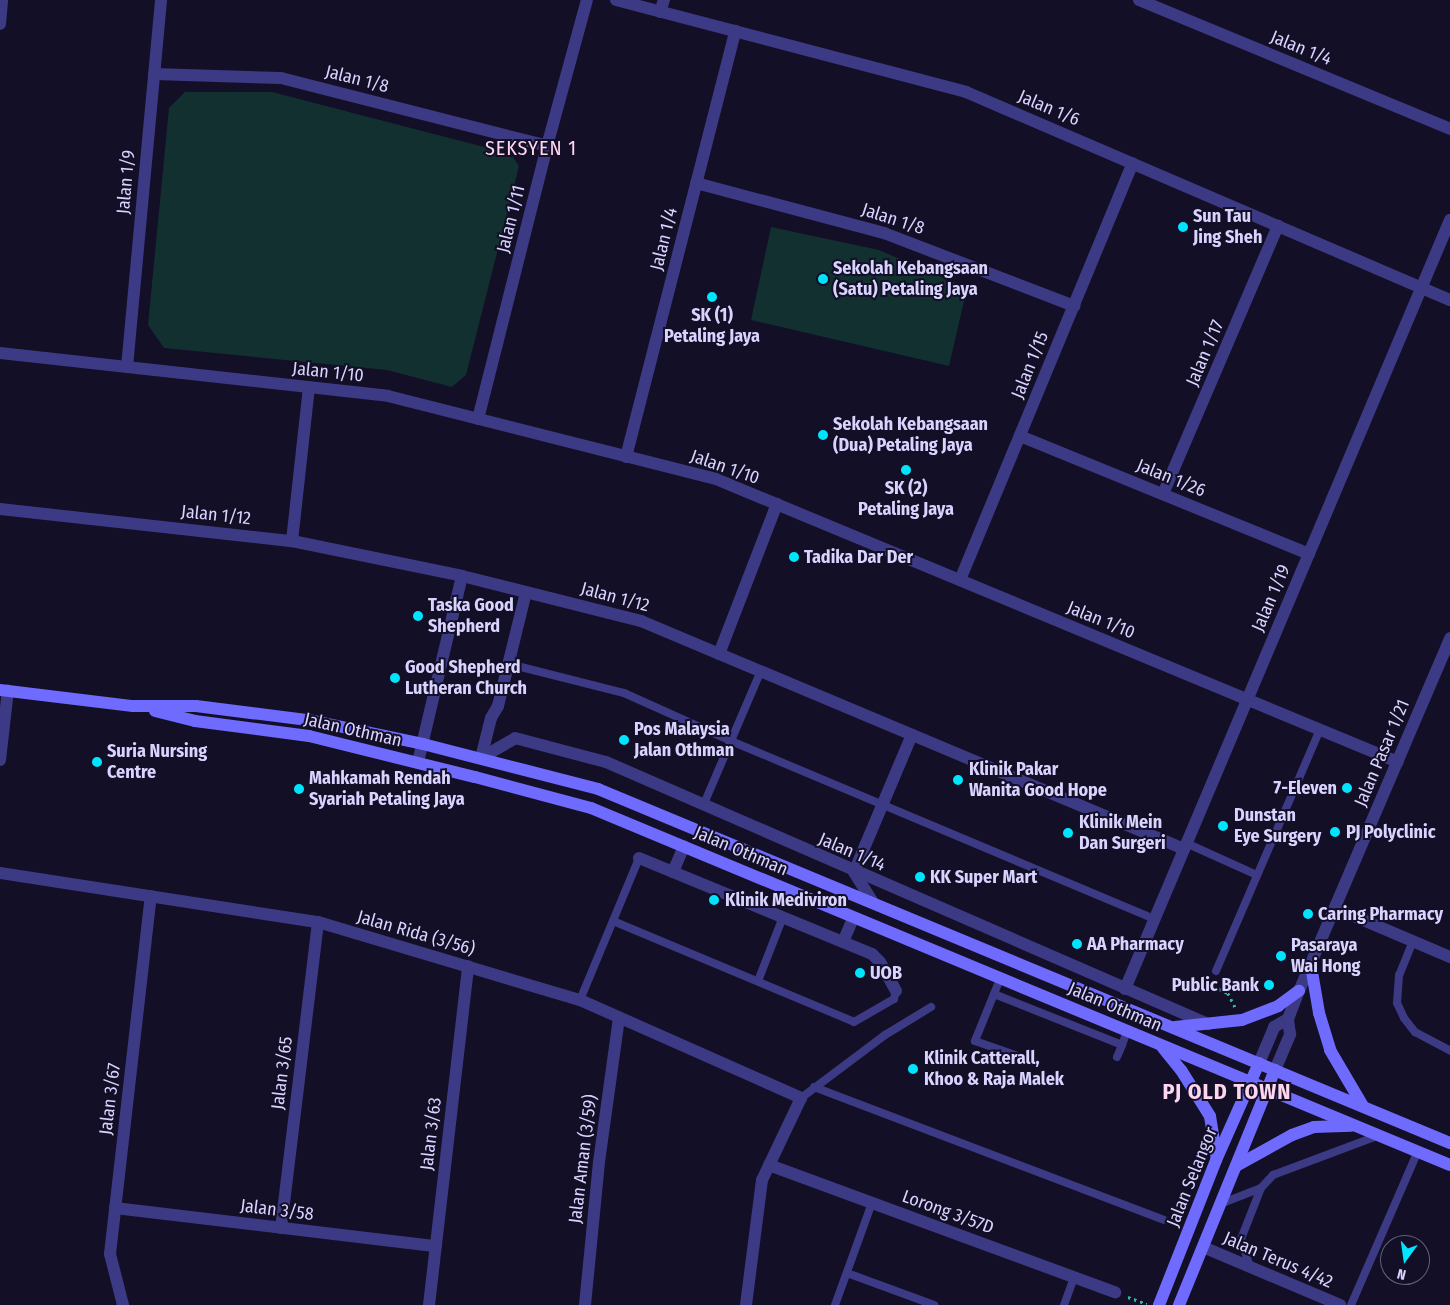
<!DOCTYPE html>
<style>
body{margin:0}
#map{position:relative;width:1450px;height:1305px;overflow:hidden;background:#130f26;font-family:"Fira Sans Condensed",sans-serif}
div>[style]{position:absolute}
.green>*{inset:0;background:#12302f}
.path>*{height:2.5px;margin-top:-1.25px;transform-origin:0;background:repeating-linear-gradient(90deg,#2fb8b0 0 2.5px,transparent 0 6.5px)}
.service>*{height:8px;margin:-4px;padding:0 4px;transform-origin:4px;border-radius:4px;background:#3d3a85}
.minor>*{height:12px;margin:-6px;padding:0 6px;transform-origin:6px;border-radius:6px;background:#3d3a85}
.secondary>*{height:12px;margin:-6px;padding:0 6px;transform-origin:6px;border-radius:6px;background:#6f6bff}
.dots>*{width:14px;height:14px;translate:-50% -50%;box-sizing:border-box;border:2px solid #130f26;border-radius:50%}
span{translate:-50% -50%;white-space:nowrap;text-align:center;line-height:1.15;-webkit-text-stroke:4px #130f26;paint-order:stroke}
.street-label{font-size:18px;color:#d9d4ff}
.poi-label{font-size:18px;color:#d9d4ff;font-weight:700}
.left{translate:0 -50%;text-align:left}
.right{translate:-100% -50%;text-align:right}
.quarter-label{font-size:20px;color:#ffd6f0;letter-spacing:1px}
.district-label{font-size:22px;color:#ffd6f0;font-weight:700;letter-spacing:1px}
.north{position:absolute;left:1380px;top:1235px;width:50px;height:50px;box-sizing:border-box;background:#130f26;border:1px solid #625e7d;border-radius:50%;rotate:194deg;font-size:14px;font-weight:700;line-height:20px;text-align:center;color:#d9d4ff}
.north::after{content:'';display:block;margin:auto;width:18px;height:22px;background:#00e5ff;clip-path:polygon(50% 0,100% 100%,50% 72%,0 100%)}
</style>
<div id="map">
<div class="green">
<div style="clip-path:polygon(185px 92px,272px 92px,511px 154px,519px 166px,466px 375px,452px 387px,387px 370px,164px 348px,148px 325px,169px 108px)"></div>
<div style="clip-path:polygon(771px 227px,879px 250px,967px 288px,949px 366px,751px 320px)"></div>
</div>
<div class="path">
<div style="left:1219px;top:989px;width:10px;rotate:24deg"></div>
<div style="left:1228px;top:993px;width:16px;rotate:63deg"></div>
<div style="left:1128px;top:1297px;width:20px;rotate:20deg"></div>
</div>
<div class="service">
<div style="left:509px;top:664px;width:119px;rotate:14.2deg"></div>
<div style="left:624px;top:693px;width:117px;rotate:24.2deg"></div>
<div style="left:731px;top:741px;width:459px;rotate:22.8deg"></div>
<div style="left:703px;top:806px;width:147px;rotate:-66.8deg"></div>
<div style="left:1186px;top:843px;width:78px;rotate:24.3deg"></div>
<div style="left:613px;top:921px;width:261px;rotate:22.7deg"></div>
<div style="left:854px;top:1022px;width:46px;rotate:-29.9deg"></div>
<div style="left:894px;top:999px;width:8px;rotate:-76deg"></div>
<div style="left:1413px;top:941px;width:37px;rotate:112deg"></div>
<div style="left:1399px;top:975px;width:28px;rotate:94deg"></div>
<div style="left:1397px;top:1003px;width:17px;rotate:65deg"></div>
<div style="left:1404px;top:1018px;width:18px;rotate:52deg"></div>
<div style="left:1415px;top:1032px;width:40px;rotate:28deg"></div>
<div style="left:1216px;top:971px;width:263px;rotate:-66.7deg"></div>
<div style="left:1000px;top:979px;width:67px;rotate:112deg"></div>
<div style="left:975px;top:1041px;width:64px;rotate:19.3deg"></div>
<div style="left:758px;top:981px;width:69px;rotate:-68.7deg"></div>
<div style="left:994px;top:994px;width:138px;rotate:21.7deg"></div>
<div style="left:1122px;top:1045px;width:15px;rotate:-70deg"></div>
<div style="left:580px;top:1000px;width:154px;rotate:-67.4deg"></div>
<div style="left:1117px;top:1057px;width:13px;rotate:-67deg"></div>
<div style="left:814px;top:1087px;width:374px;rotate:20.8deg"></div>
<div style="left:801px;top:1098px;width:105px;rotate:-36.9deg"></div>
<div style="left:885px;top:1035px;width:54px;rotate:-31.3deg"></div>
<div style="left:1220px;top:1204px;width:44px;rotate:-21.3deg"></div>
<div style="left:1250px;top:1267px;width:29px;rotate:-108deg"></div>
<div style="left:1241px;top:1239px;width:55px;rotate:-68.6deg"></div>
<div style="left:1261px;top:1188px;width:18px;rotate:-47deg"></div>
<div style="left:1273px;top:1175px;width:114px;rotate:-20.5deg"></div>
<div style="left:847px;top:1273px;width:93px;rotate:20.2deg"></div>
<div style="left:835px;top:1305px;width:109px;rotate:-70.1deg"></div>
<div style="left:1064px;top:1305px;width:30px;rotate:-70deg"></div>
<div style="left:1351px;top:1305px;width:168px;rotate:-66.5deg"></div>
</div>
<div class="minor">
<div style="left:616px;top:0;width:362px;rotate:14.7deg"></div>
<div style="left:966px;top:92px;width:527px;rotate:23.26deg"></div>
<div style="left:1139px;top:0;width:337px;rotate:22.5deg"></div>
<div style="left:660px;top:12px;width:13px;rotate:-72deg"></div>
<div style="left:0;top:24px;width:24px;rotate:-85deg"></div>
<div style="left:154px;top:74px;width:127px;rotate:1.8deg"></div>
<div style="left:281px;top:78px;width:275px;rotate:14.3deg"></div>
<div style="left:696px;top:183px;width:195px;rotate:14.9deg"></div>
<div style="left:884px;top:233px;width:204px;rotate:21deg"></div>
<div style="left:0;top:353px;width:390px;rotate:6.3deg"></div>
<div style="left:388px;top:396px;width:338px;rotate:14.2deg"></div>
<div style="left:716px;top:479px;width:738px;rotate:22.54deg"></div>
<div style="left:127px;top:367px;width:369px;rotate:-84.7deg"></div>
<div style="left:478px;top:419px;width:282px;rotate:-75.8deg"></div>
<div style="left:547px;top:146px;width:151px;rotate:-74.7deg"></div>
<div style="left:1020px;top:436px;width:312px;rotate:22.2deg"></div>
<div style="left:626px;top:457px;width:440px;rotate:-75.6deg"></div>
<div style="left:1163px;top:494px;width:292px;rotate:-66.8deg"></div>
<div style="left:0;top:509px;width:294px;rotate:6.3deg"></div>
<div style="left:292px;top:541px;width:174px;rotate:11.6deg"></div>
<div style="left:462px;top:576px;width:185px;rotate:14.1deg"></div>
<div style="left:641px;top:621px;width:589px;rotate:22.78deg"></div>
<div style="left:292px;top:541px;width:155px;rotate:-83.7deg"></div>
<div style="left:960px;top:580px;width:451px;rotate:-67.5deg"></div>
<div style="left:719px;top:654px;width:161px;rotate:-68.9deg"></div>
<div style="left:481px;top:758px;width:39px;rotate:-30deg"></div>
<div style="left:515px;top:738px;width:94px;rotate:14.8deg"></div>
<div style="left:606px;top:762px;width:657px;rotate:23.52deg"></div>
<div style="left:481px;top:758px;width:41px;rotate:-76deg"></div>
<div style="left:491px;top:718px;width:14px;rotate:-60deg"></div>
<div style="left:498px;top:706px;width:117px;rotate:-76.2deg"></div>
<div style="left:0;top:760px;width:70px;rotate:-83.5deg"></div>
<div style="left:418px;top:762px;width:191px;rotate:-76.7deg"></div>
<div style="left:639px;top:858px;width:252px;rotate:22.4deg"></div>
<div style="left:872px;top:954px;width:11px;rotate:45deg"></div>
<div style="left:880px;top:962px;width:33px;rotate:61deg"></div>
<div style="left:673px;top:872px;width:28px;rotate:-67deg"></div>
<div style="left:0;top:873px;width:322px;rotate:8.8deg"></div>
<div style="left:318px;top:922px;width:273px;rotate:16.6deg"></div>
<div style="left:580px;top:1000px;width:242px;rotate:23.9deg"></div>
<div style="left:801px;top:1098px;width:91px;rotate:115.4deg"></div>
<div style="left:762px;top:1180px;width:126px;rotate:97.3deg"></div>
<div style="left:872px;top:901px;width:34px;rotate:-122deg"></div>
<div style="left:854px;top:872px;width:149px;rotate:-67.1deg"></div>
<div style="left:1335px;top:908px;width:125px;rotate:23.1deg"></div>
<div style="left:843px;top:942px;width:26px;rotate:-67deg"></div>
<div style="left:1125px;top:989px;width:835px;rotate:-67.09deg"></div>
<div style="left:1259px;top:1063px;width:39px;rotate:-67deg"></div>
<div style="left:1274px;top:1027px;width:16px;rotate:-30deg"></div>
<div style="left:1275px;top:1070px;width:39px;rotate:-67deg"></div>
<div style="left:1290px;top:1034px;width:15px;rotate:-98deg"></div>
<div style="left:1288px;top:1019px;width:30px;rotate:-69deg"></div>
<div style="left:1299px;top:991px;width:384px;rotate:-66.8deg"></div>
<div style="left:769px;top:1165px;width:369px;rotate:20.2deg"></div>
<div style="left:115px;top:1208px;width:323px;rotate:6.8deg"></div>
<div style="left:281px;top:1228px;width:308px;rotate:-83.1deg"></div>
<div style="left:1203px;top:1247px;width:149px;rotate:22.9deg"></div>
<div style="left:123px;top:1305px;width:53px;rotate:-104.3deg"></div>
<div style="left:110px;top:1254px;width:360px;rotate:-83.5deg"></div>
<div style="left:429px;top:1305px;width:341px;rotate:-83.4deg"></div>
<div style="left:585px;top:1305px;width:144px;rotate:-84.4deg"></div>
<div style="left:599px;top:1162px;width:146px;rotate:-82.1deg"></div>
</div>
<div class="secondary">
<div style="left:0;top:690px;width:134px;rotate:6.9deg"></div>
<div style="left:133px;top:706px;width:63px"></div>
<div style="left:196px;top:706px;width:119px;rotate:7.2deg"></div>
<div style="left:314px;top:721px;width:111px;rotate:11.9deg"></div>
<div style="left:423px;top:744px;width:181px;rotate:14.4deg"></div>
<div style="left:598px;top:789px;width:923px;rotate:22.56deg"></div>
<div style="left:155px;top:711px;width:41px;rotate:14deg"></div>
<div style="left:195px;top:721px;width:115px;rotate:7.5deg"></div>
<div style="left:309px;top:736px;width:171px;rotate:13.9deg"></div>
<div style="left:475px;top:777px;width:120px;rotate:15deg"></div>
<div style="left:591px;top:808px;width:930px;rotate:22.57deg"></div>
<div style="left:1311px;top:966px;width:48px;rotate:80.3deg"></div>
<div style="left:1319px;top:1013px;width:39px;rotate:73deg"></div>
<div style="left:1330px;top:1050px;width:65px;rotate:59.5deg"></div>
<div style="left:1175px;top:1027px;width:67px;rotate:-6deg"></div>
<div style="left:1242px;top:1020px;width:39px;rotate:-21deg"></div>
<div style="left:1278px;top:1006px;width:26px;rotate:-36deg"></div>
<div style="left:1163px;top:1048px;width:28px;rotate:51deg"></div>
<div style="left:1181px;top:1070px;width:54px;rotate:57.8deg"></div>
<div style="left:1210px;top:1116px;width:39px;rotate:81deg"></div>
<div style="left:1236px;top:1166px;width:64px;rotate:-29deg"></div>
<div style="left:1292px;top:1135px;width:23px;rotate:-20deg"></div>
<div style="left:1314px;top:1127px;width:37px;rotate:-2deg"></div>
<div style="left:1159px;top:1305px;width:156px;rotate:-68.5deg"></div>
<div style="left:1216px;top:1160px;width:106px;rotate:-66.1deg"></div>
<div style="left:1179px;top:1305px;width:254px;rotate:-67.8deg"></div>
</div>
<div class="dots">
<div style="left:1183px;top:227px;background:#00e5ff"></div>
<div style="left:823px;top:279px;background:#00e5ff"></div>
<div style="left:712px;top:297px;background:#00e5ff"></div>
<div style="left:823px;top:435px;background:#00e5ff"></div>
<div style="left:906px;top:470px;background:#00e5ff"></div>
<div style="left:794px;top:557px;background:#00e5ff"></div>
<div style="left:418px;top:616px;background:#00e5ff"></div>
<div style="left:395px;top:678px;background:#00e5ff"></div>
<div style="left:624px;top:740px;background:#00e5ff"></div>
<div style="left:97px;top:762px;background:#00e5ff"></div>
<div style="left:958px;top:780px;background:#00e5ff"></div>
<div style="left:1347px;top:788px;background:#00e5ff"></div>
<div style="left:299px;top:789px;background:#00e5ff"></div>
<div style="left:1223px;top:826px;background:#00e5ff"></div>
<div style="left:1335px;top:832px;background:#00e5ff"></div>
<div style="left:1068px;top:833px;background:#00e5ff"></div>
<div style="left:920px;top:877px;background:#00e5ff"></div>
<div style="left:714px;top:900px;background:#00e5ff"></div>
<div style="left:1308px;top:914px;background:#00e5ff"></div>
<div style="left:1077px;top:944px;background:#00e5ff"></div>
<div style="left:1281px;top:956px;background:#00e5ff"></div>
<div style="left:860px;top:973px;background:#00e5ff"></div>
<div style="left:1269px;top:985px;background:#00e5ff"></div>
<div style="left:913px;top:1069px;background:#00e5ff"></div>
</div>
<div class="street-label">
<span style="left:1301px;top:48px;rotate:22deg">Jalan 1/4</span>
<span style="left:357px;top:79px;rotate:14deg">Jalan 1/8</span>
<span style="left:1049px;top:108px;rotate:23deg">Jalan 1/6</span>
<span style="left:126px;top:182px;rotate:-85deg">Jalan 1/9</span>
<span style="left:511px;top:219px;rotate:-76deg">Jalan 1/11</span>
<span style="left:893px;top:219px;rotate:18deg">Jalan 1/8</span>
<span style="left:664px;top:239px;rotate:-76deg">Jalan 1/4</span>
<span style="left:1205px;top:353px;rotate:-67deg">Jalan 1/17</span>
<span style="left:1030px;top:365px;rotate:-68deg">Jalan 1/15</span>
<span style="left:328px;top:372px;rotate:6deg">Jalan 1/10</span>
<span style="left:725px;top:467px;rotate:19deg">Jalan 1/10</span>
<span style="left:1171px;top:478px;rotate:22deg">Jalan 1/26</span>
<span style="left:216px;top:515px;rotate:6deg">Jalan 1/12</span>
<span style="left:615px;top:597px;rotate:15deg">Jalan 1/12</span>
<span style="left:1271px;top:598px;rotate:-67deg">Jalan 1/19</span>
<span style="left:1101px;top:620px;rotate:22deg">Jalan 1/10</span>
<span style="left:353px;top:730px;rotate:13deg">Jalan Othman</span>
<span style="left:1382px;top:753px;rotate:-67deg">Jalan Pasar 1/21</span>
<span style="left:741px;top:851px;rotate:23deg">Jalan Othman</span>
<span style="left:852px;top:852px;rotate:23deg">Jalan 1/14</span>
<span style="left:416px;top:933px;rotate:16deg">Jalan Rida (3/56)</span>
<span style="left:1115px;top:1007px;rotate:23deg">Jalan Othman</span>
<span style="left:282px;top:1073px;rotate:-83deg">Jalan 3/65</span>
<span style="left:110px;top:1099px;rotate:-83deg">Jalan 3/67</span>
<span style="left:431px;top:1134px;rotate:-83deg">Jalan 3/63</span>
<span style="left:583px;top:1159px;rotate:-83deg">Jalan Aman (3/59)</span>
<span style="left:1192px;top:1177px;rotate:-68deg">Jalan Selangor</span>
<span style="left:277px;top:1210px;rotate:7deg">Jalan 3/58</span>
<span style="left:948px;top:1212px;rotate:20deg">Lorong 3/57D</span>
<span style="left:1278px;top:1260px;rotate:23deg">Jalan Terus 4/42</span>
</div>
<div class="poi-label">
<span class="left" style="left:1193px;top:227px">Sun Tau<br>Jing Sheh</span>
<span class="left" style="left:833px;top:279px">Sekolah Kebangsaan<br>(Satu) Petaling Jaya</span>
<span style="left:712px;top:326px">SK (1)<br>Petaling Jaya</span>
<span class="left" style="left:833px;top:435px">Sekolah Kebangsaan<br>(Dua) Petaling Jaya</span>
<span style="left:906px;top:499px">SK (2)<br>Petaling Jaya</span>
<span class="left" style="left:804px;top:557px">Tadika Dar Der</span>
<span class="left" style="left:428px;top:616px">Taska Good<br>Shepherd</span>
<span class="left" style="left:405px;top:678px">Good Shepherd<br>Lutheran Church</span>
<span class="left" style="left:634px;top:740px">Pos Malaysia<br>Jalan Othman</span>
<span class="left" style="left:107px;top:762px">Suria Nursing<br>Centre</span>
<span class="left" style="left:969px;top:780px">Klinik Pakar<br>Wanita Good Hope</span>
<span class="left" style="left:309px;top:789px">Mahkamah Rendah<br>Syariah Petaling Jaya</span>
<span class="right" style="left:1337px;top:788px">7-Eleven</span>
<span class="left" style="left:1234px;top:826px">Dunstan<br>Eye Surgery</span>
<span class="left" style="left:1079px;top:833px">Klinik Mein<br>Dan Surgeri</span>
<span class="left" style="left:1346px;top:832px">PJ Polyclinic</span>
<span class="left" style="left:930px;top:877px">KK Super Mart</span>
<span class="left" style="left:725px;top:900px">Klinik Mediviron</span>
<span class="left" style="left:1318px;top:914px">Caring Pharmacy</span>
<span class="left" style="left:1087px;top:944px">AA Pharmacy</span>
<span class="left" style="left:1291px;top:956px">Pasaraya<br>Wai Hong</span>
<span class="left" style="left:870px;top:973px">UOB</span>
<span class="right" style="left:1259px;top:985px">Public Bank</span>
<span class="left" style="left:924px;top:1069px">Klinik Catterall,<br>Khoo &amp; Raja Malek</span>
</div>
<div class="quarter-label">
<span style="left:531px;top:148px">SEKSYEN 1</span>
</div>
<div class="district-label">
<span style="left:1227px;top:1092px">PJ OLD TOWN</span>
</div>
<div class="north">N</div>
</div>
